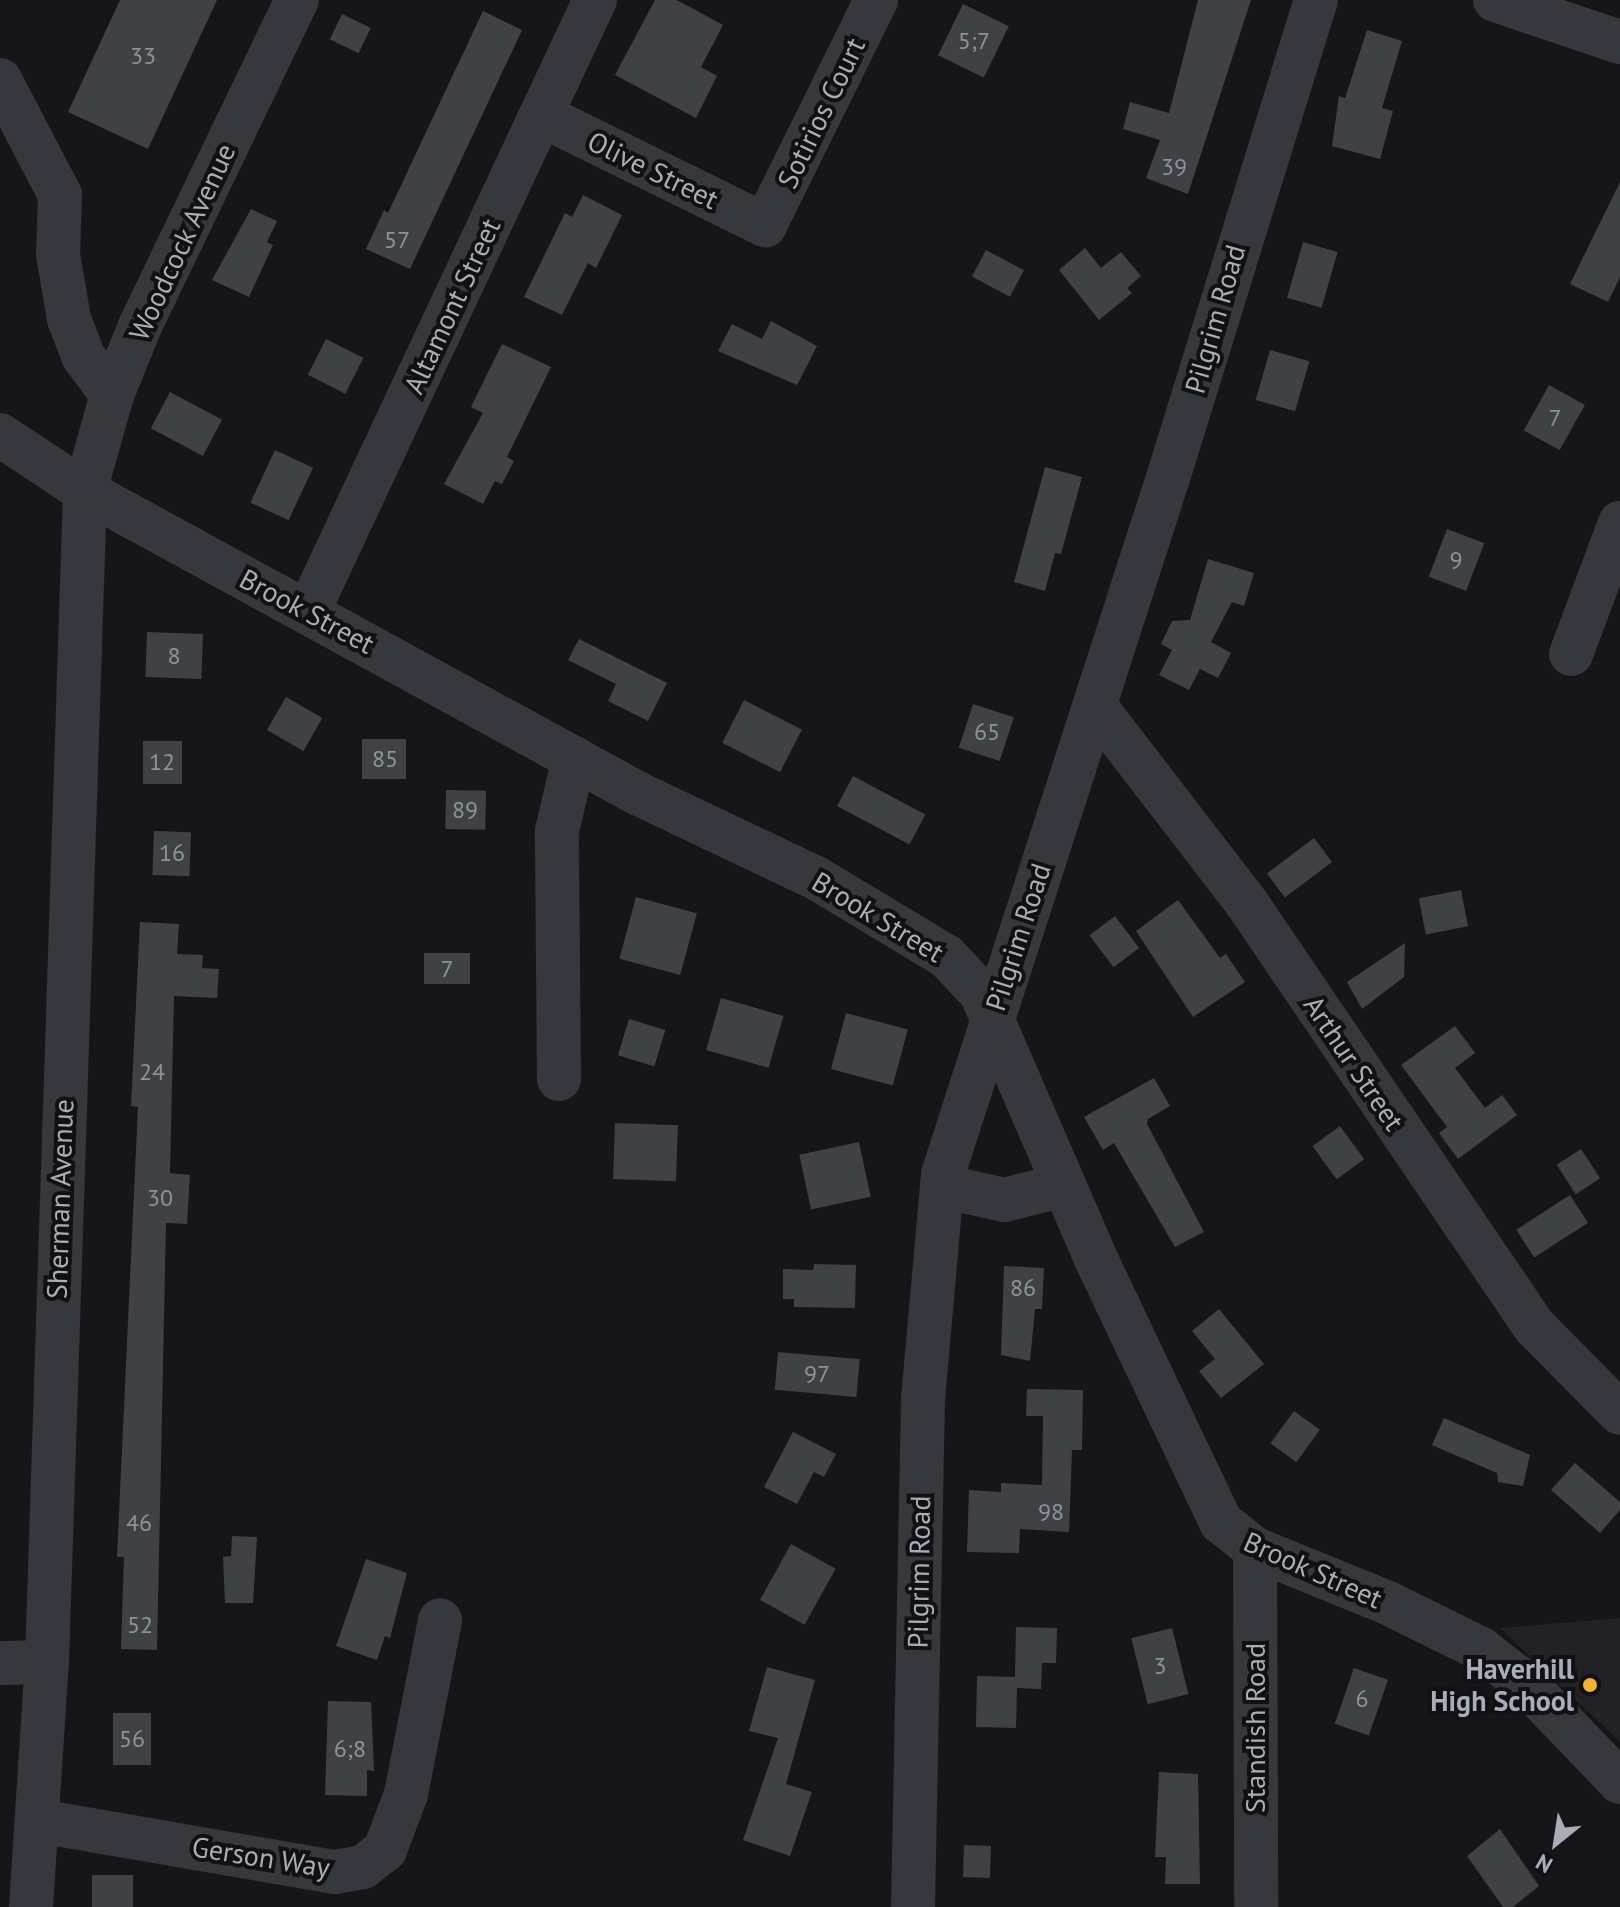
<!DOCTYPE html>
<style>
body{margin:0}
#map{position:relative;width:1620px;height:1907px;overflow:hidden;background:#161618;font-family:"PT Sans",sans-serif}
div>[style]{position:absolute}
.built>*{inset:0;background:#222225}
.building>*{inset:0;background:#404145;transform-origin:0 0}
.minor>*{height:44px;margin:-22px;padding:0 22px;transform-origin:22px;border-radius:22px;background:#37383d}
.dots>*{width:22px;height:22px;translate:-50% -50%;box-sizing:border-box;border:4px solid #111113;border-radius:50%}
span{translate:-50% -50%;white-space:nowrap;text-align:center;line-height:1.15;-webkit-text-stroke:8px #111113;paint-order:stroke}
.number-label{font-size:24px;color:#8e929b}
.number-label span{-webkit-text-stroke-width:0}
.street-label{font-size:28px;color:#a8adb8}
.poi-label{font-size:28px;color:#a8adb8;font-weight:700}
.right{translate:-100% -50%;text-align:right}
.north{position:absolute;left:1516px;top:1803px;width:80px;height:80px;-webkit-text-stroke:6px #111113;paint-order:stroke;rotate:210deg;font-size:22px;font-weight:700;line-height:32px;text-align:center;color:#a8adb8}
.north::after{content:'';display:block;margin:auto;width:28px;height:36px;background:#a8adb8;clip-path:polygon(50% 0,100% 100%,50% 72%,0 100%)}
</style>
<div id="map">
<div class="built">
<div style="clip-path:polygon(1620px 1618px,1620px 1742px,1500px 1628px)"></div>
</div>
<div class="building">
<div style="clip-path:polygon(120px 0,217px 0,148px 149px,68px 112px)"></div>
<div style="clip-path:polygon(655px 0,677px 0,723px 25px,701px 67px,717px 76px,696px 118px,615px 75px)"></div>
<div style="clip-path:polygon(1198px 0,1251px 0,1188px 194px,1146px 178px,1160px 140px,1123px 129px,1130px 102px,1169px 113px)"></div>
<div style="left:963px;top:4px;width:51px;height:57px;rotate:26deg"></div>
<div style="clip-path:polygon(483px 11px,522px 30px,410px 269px,366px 249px,384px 210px,388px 213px)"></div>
<div style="left:342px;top:14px;width:32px;height:28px;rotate:26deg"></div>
<div style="clip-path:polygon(1367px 30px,1402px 41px,1382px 108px,1393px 111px,1380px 159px,1332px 146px,1339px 96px,1345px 98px)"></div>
<div style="clip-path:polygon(1620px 182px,1620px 277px,1608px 302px,1570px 284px)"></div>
<div style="clip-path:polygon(583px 195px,622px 215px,596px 268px,588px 263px,562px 315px,524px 297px,565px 213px,572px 217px)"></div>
<div style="clip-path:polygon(251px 209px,277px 221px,267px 242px,273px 245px,249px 297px,212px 280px)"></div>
<div style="left:1303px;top:242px;width:36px;height:58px;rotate:16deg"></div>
<div style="clip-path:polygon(1085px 248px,1101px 268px,1121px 252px,1141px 276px,1127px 288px,1132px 293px,1099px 320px,1059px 270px)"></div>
<div style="left:986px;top:250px;width:43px;height:30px;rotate:28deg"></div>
<div style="clip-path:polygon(771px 321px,817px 346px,797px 385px,718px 351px,732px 324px,762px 339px)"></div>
<div style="left:326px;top:339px;width:42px;height:40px;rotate:27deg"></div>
<div style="clip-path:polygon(502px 344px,551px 367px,507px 457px,514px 461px,502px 484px,495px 481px,483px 504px,444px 484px,483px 413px,471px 407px)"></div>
<div style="left:1270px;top:350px;width:41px;height:52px;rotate:16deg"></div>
<div style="left:1549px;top:385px;width:41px;height:52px;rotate:29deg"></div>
<div style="left:170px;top:392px;width:59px;height:41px;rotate:28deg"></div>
<div style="left:275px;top:450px;width:42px;height:58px;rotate:25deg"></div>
<div style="clip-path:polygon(1045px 467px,1082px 477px,1061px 554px,1055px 553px,1045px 591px,1014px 582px)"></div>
<div style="left:1447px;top:529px;width:40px;height:51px;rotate:21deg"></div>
<div style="clip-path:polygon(1208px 559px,1254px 573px,1244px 606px,1232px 602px,1211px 642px,1231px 653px,1218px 678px,1200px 669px,1189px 690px,1159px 675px,1172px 650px,1161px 644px,1172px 621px,1190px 620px)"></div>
<div style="left:147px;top:632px;width:56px;height:45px;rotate:2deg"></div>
<div style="clip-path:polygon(579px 639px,667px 683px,648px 721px,608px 701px,616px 684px,568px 660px)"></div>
<div style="left:286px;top:697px;width:42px;height:38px;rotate:30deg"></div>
<div style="left:744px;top:700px;width:65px;height:48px;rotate:27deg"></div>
<div style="left:973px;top:704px;width:43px;height:46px;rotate:18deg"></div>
<div style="left:362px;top:739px;width:44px;height:40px"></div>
<div style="left:143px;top:741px;width:39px;height:43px"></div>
<div style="left:853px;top:776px;width:82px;height:34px;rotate:28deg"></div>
<div style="left:446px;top:790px;width:40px;height:39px;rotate:1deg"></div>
<div style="left:154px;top:831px;width:37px;height:44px;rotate:2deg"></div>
<div style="left:1314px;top:838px;width:30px;height:59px;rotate:53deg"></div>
<div style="left:1461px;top:890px;width:37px;height:43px;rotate:79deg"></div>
<div style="left:636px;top:897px;width:63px;height:64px;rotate:15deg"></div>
<div style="clip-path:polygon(1178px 900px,1220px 958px,1226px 954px,1245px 982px,1193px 1017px,1136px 931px)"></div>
<div style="left:1115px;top:916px;width:40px;height:32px;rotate:53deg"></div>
<div style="clip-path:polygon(140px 922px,179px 924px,177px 954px,203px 955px,202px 968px,219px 969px,217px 998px,174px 996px,170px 1173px,190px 1175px,187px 1224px,166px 1223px,157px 1650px,121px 1649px,124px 1557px,117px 1557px,138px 1107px,131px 1106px)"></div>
<div style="clip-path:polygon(1405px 943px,1404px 977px,1362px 1009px,1347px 982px)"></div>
<div style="left:424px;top:953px;width:46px;height:31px"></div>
<div style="left:721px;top:998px;width:65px;height:54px;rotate:16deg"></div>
<div style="left:846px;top:1013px;width:64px;height:58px;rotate:15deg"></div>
<div style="left:629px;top:1019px;width:38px;height:38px;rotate:17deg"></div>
<div style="clip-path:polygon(1455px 1026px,1475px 1053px,1455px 1068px,1485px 1108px,1502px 1095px,1517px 1115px,1458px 1159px,1439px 1133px,1447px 1127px,1401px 1065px)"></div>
<div style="clip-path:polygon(1154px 1078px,1170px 1106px,1148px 1119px,1147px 1124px,1204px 1232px,1175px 1247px,1114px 1143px,1103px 1150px,1084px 1117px)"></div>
<div style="left:615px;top:1123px;width:63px;height:56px;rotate:2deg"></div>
<div style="left:1340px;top:1126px;width:41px;height:34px;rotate:54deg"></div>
<div style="left:859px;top:1142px;width:56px;height:61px;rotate:78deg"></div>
<div style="left:1581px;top:1149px;width:35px;height:29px;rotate:57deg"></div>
<div style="left:1570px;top:1195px;width:33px;height:64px;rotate:57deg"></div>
<div style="clip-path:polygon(814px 1264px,856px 1265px,855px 1308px,794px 1307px,794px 1299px,783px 1299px,783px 1269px,813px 1270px)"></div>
<div style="clip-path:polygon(1004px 1266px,1044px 1268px,1042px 1309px,1035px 1309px,1030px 1361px,1001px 1355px)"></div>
<div style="clip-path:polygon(1219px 1309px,1264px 1364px,1221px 1398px,1199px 1371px,1215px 1359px,1192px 1331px)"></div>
<div style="left:778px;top:1352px;width:82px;height:38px;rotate:5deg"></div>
<div style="clip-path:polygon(1027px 1389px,1083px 1390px,1082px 1450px,1072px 1450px,1069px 1532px,1020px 1529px,1019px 1553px,967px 1552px,969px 1490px,1001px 1492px,1001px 1483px,1042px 1485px,1043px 1416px,1026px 1416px)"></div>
<div style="left:1294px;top:1411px;width:32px;height:40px;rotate:36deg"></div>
<div style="clip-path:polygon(1444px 1418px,1530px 1455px,1523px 1486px,1498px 1482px,1497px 1473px,1432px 1445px)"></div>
<div style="clip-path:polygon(793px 1432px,836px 1454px,824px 1477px,814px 1472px,797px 1504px,764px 1487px)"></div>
<div style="clip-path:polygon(1575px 1463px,1620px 1502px,1620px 1510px,1600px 1533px,1551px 1490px)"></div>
<div style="clip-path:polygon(232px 1536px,257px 1537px,253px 1603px,225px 1603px,223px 1557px,231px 1556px)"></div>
<div style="left:791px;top:1544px;width:51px;height:64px;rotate:29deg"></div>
<div style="clip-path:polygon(366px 1559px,407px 1573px,390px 1638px,385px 1636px,377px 1660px,336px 1646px)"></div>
<div style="clip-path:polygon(1016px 1627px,1057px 1628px,1056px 1663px,1042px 1663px,1041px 1689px,1017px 1688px,1016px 1728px,976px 1727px,977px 1676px,1015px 1677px)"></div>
<div style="left:1172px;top:1628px;width:68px;height:42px;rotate:76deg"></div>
<div style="clip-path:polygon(767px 1667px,815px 1680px,786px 1784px,812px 1792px,790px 1856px,743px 1840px,778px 1738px,749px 1731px)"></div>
<div style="left:1354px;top:1668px;width:36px;height:59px;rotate:19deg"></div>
<div style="clip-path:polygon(328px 1701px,371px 1702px,374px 1771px,367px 1770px,367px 1796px,325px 1795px)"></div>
<div style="left:113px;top:1713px;width:38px;height:52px"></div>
<div style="clip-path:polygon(1159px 1772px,1198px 1774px,1200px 1884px,1165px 1884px,1166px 1857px,1155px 1857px)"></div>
<div style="clip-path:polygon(1500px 1829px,1539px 1886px,1513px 1907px,1503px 1907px,1467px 1856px)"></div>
<div style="left:964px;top:1845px;width:27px;height:32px;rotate:2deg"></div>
<div style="left:92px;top:1875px;width:41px;height:32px"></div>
</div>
<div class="minor">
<div style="left:1495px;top:0;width:132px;rotate:18.6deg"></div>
<div style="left:0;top:80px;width:130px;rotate:62.4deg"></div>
<div style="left:60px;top:195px;width:59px;rotate:91.9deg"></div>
<div style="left:58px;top:254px;width:66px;rotate:80.4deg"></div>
<div style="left:69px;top:319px;width:40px;rotate:69deg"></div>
<div style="left:83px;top:356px;width:49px;rotate:53.4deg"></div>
<div style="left:541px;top:115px;width:250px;rotate:26.2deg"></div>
<div style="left:765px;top:225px;width:251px;rotate:-63.7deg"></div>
<div style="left:0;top:435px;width:102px;rotate:33.4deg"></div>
<div style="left:85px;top:491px;width:631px;rotate:28.68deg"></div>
<div style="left:639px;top:794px;width:196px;rotate:25.4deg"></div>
<div style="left:816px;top:878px;width:152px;rotate:31deg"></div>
<div style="left:946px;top:956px;width:51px;rotate:46.6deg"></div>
<div style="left:981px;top:993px;width:290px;rotate:66.6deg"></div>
<div style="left:1096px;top:1259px;width:291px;rotate:64.6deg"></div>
<div style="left:1221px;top:1522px;width:43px;rotate:38.5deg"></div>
<div style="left:1255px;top:1549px;width:144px;rotate:22.1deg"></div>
<div style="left:1388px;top:1603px;width:104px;rotate:26.3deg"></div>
<div style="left:1481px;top:1649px;width:57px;rotate:37.9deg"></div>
<div style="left:1526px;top:1684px;width:136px;rotate:46.2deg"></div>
<div style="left:308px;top:612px;width:676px;rotate:-64.88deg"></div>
<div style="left:1571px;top:654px;width:140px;rotate:-69.5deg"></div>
<div style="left:1095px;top:706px;width:251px;rotate:52.4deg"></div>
<div style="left:1248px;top:905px;width:509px;rotate:55.81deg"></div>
<div style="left:1534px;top:1326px;width:122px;rotate:45.3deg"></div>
<div style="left:559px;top:1079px;width:248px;rotate:-90.5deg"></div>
<div style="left:557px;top:831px;width:75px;rotate:-76.9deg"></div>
<div style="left:942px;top:1186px;width:64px;rotate:12.7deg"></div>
<div style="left:1004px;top:1200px;width:62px;rotate:-14deg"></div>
<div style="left:1255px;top:1549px;width:358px;rotate:89.8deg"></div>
<div style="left:0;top:1663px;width:47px;rotate:-1.2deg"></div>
<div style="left:39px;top:1821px;width:300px;rotate:9.8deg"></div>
<div style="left:335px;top:1872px;width:28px;rotate:-10deg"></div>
<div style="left:363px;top:1867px;width:28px;rotate:-38deg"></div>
<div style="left:385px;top:1850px;width:60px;rotate:-69.4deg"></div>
<div style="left:406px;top:1794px;width:177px;rotate:-78.9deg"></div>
<div style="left:31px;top:1907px;width:246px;rotate:-86.3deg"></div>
<div style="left:47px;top:1662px;width:1172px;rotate:-88.14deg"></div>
<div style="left:85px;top:491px;width:100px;rotate:-74.3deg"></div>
<div style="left:112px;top:395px;width:74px;rotate:-67.9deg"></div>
<div style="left:140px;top:326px;width:362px;rotate:-64.3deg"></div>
<div style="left:913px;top:1907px;width:508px;rotate:-88.87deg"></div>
<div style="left:923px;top:1399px;width:226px;rotate:-84.9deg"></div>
<div style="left:943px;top:1174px;width:731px;rotate:-72.09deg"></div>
<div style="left:1168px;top:478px;width:500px;rotate:-72.8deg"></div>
</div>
<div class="dots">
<div style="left:1590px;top:1685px;background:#f2b134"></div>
</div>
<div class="number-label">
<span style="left:974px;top:41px">5;7</span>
<span style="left:143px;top:56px">33</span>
<span style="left:1174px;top:167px">39</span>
<span style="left:397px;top:240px">57</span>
<span style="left:1555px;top:418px">7</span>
<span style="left:1456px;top:560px">9</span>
<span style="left:174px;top:656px">8</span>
<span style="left:987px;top:732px">65</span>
<span style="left:385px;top:759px">85</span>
<span style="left:162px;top:762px">12</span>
<span style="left:465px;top:810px">89</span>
<span style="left:172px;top:853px">16</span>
<span style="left:447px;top:969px">7</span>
<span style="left:152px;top:1072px">24</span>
<span style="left:160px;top:1198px">30</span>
<span style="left:1023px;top:1288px">86</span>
<span style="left:817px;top:1374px">97</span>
<span style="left:1051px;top:1512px">98</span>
<span style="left:139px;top:1523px">46</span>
<span style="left:140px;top:1625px">52</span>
<span style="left:1160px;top:1666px">3</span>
<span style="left:1362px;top:1699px">6</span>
<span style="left:132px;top:1739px">56</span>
<span style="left:350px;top:1749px">6;8</span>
</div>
<div class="street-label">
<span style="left:821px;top:113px;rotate:-64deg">Sotirios Court</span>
<span style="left:653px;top:170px;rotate:26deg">Olive Street</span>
<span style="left:182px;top:242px;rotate:-65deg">Woodcock Avenue</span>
<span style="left:452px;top:306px;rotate:-65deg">Altamont Street</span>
<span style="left:1215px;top:319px;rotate:-74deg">Pilgrim Road</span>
<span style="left:307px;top:611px;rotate:28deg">Brook Street</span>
<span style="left:878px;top:917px;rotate:31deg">Brook Street</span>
<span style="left:1018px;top:937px;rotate:-72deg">Pilgrim Road</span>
<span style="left:1354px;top:1063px;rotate:56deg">Arthur Street</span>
<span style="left:60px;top:1199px;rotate:-88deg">Sherman Avenue</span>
<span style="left:1313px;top:1570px;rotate:24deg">Brook Street</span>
<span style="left:919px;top:1572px;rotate:-89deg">Pilgrim Road</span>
<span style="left:1255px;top:1728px;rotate:-90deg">Standish Road</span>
<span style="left:261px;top:1857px;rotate:9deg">Gerson Way</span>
</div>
<div class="poi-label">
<span class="right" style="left:1574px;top:1685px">Haverhill<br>High School</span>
</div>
<div class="north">N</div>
</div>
